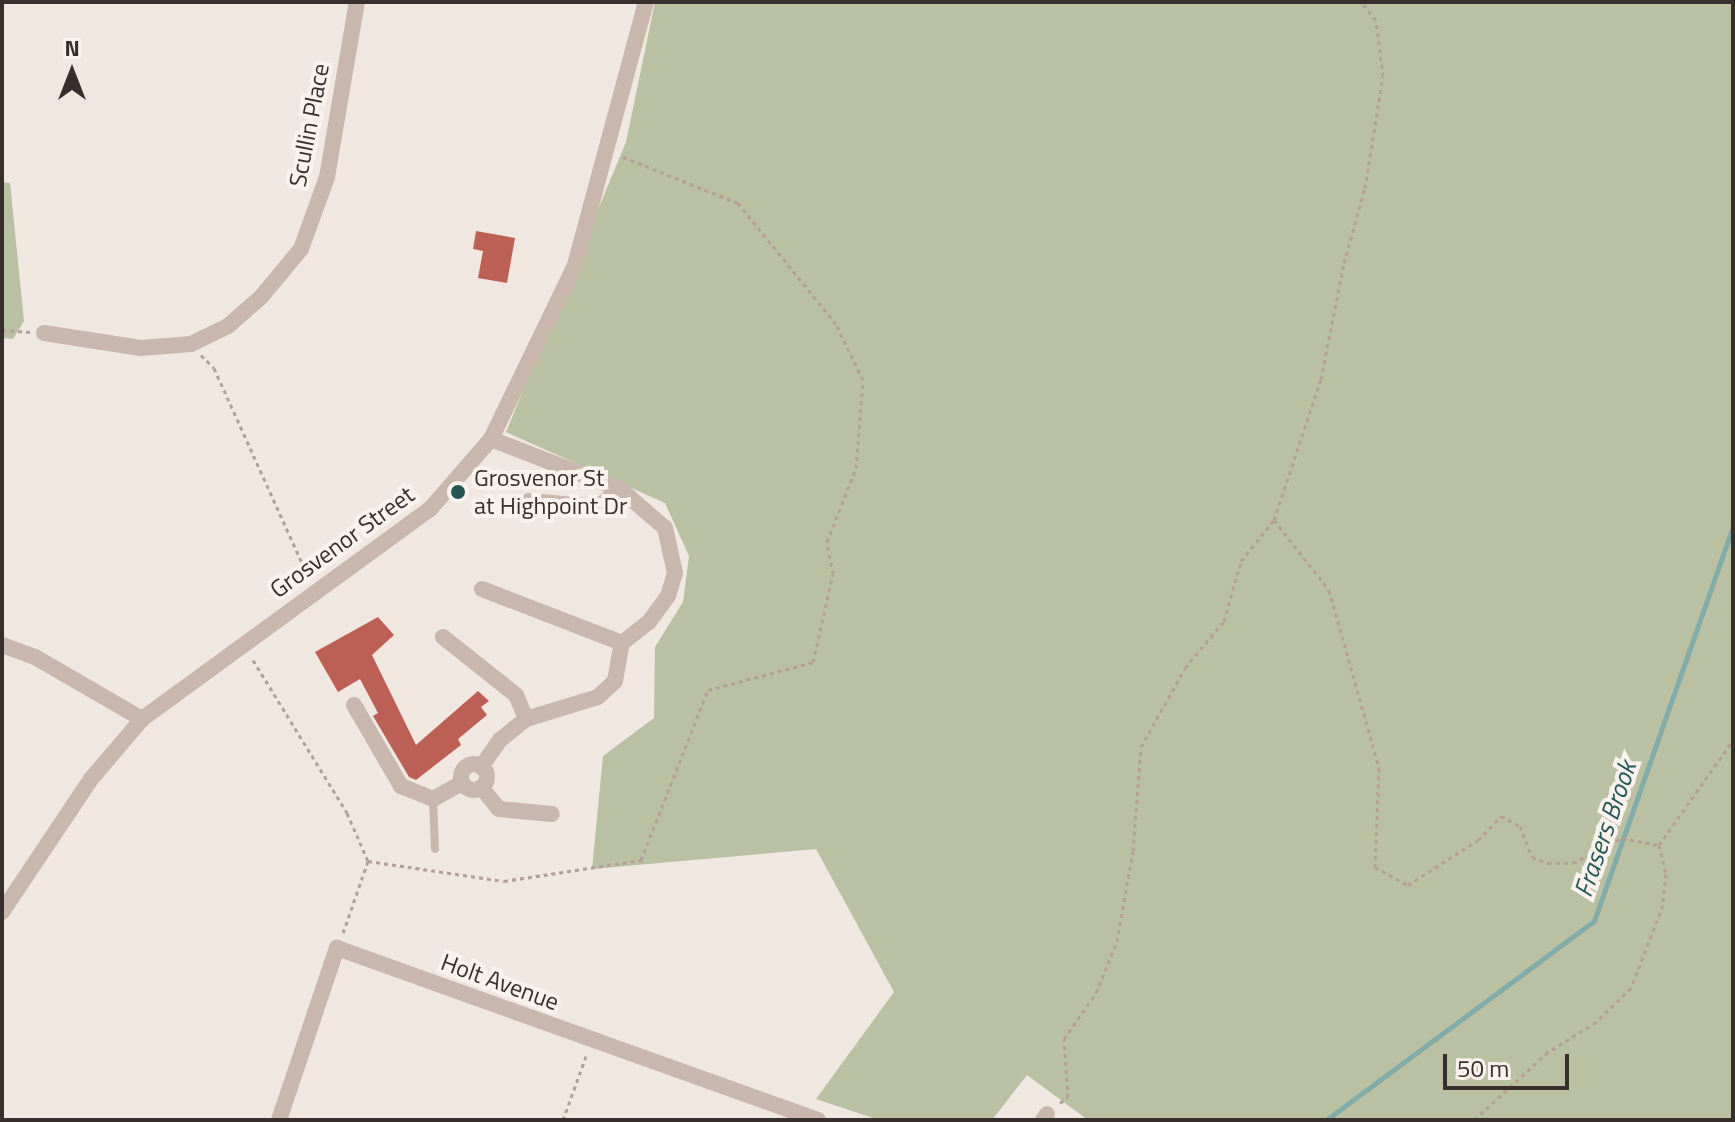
<!DOCTYPE html>
<style>
body{margin:0}
#map{position:relative;width:1735px;height:1122px;overflow:hidden;background:#f1e7e1;font-family:"Titillium Web",sans-serif}
div>[style]{position:absolute}
.green>*{inset:0;background:#bac0a2}
.stream>*{height:5px;margin:-2.5px;padding:0 2.5px;transform-origin:2.5px;border-radius:2.5px;background:#82aca8}
.building>*{inset:0;background:#bc5f55}
.path>*{height:3px;margin-top:-1.5px;transform-origin:0;background:repeating-linear-gradient(90deg,#b5a098 0 4px,transparent 0 8px)}
.lane>*{height:8px;margin:-4px;padding:0 4px;transform-origin:4px;border-radius:4px;background:#c9b6ad}
.street>*{height:16px;margin:-8px;padding:0 8px;transform-origin:8px;border-radius:8px;background:#c9b6ad}
.street>.ring{margin:-8px;padding:0;box-sizing:content-box;background:none;border:16px solid #c9b6ad;border-radius:50%}
.dots>*{width:22px;height:22px;translate:-50% -50%;box-sizing:border-box;border:4px solid #f9f2ed;border-radius:50%}
span{translate:-50% -50%;white-space:nowrap;text-align:center;line-height:1.15;-webkit-text-stroke:8px #f9f2ed;paint-order:stroke}
.street-label{font-size:24px;color:#382e2b}
.poi-label{font-size:24px;color:#382e2b}
.left{translate:0 -50%;text-align:left}
.water-label{font-size:26px;color:#245653;font-style:italic}
.frame{position:absolute;inset:0;border:4px solid #382e2b;pointer-events:none}
.north{position:absolute;left:32px;top:32px;width:80px;height:80px;-webkit-text-stroke:6px #f9f2ed;paint-order:stroke;rotate:0deg;font-size:22px;font-weight:700;line-height:32px;text-align:center;color:#382e2b}
.north::after{content:'';display:block;margin:auto;width:28px;height:36px;background:#382e2b;clip-path:polygon(50% 0,100% 100%,50% 72%,0 100%)}
.scale{position:absolute;left:1443px;top:1054px;width:126px;height:36px;box-sizing:border-box;border:4px solid #382e2b;border-top:0;padding-left:10px;font-size:24px;line-height:28px;white-space:nowrap;color:#382e2b;-webkit-text-stroke:6px #f9f2ed;paint-order:stroke}
</style>
<div id="map">
<div class="green">
<div style="clip-path:polygon(655px 2px,1733px 2px,1733px 1120px,1088px 1120px,1027px 1075px,992px 1120px,879px 1120px,816px 1099px,894px 992px,816px 849px,592px 869px,603px 756px,654px 718px,655px 647px,683px 602px,689px 556px,665px 503px,506px 432px,626px 142px)"></div>
<div style="clip-path:polygon(2px 182px,10px 183px,24px 321px,13px 339px,2px 338px)"></div>
</div>
<div class="stream">
<div style="left:1326px;top:1120px;width:334px;rotate:-36.6deg"></div>
<div style="left:1594px;top:921px;width:419px;rotate:-70.6deg"></div>
</div>
<div class="building">
<div style="clip-path:polygon(476px 231px,515px 238px,507px 283px,478px 278px,483px 251px,473px 249px)"></div>
<div style="clip-path:polygon(378px 617px,394px 635px,372px 655px,416px 745px,478px 691px,489px 701px,481px 707px,487px 715px,458px 739px,461px 745px,416px 780px,409px 777px,373px 716px,378px 713px,360px 679px,338px 692px,315px 652px)"></div>
</div>
<div class="path">
<div style="left:2px;top:330px;width:28px;rotate:4deg"></div>
<div style="left:201px;top:355px;width:18px;rotate:45deg"></div>
<div style="left:214px;top:368px;width:230px;rotate:65.7deg"></div>
<div style="left:1274px;top:520px;width:89px;rotate:51.8deg"></div>
<div style="left:1329px;top:590px;width:185px;rotate:74.3deg"></div>
<div style="left:1379px;top:768px;width:99px;rotate:92.3deg"></div>
<div style="left:1375px;top:867px;width:38px;rotate:29deg"></div>
<div style="left:1408px;top:885px;width:83px;rotate:-32.7deg"></div>
<div style="left:1478px;top:840px;width:33px;rotate:-46deg"></div>
<div style="left:1501px;top:816px;width:21px;rotate:28deg"></div>
<div style="left:1520px;top:826px;width:33px;rotate:69deg"></div>
<div style="left:1532px;top:857px;width:17px;rotate:21deg"></div>
<div style="left:1548px;top:863px;width:25px"></div>
<div style="left:1573px;top:863px;width:55px;rotate:-27deg"></div>
<div style="left:1622px;top:838px;width:38px;rotate:11deg"></div>
<div style="left:1659px;top:845px;width:30px;rotate:76deg"></div>
<div style="left:1666px;top:874px;width:31px;rotate:96deg"></div>
<div style="left:1663px;top:905px;width:89px;rotate:111.1deg"></div>
<div style="left:1631px;top:988px;width:49px;rotate:135.8deg"></div>
<div style="left:1596px;top:1022px;width:57px;rotate:148deg"></div>
<div style="left:1548px;top:1052px;width:100px;rotate:137.4deg"></div>
<div style="left:253px;top:660px;width:180px;rotate:58.4deg"></div>
<div style="left:347px;top:813px;width:52px;rotate:66.4deg"></div>
<div style="left:368px;top:861px;width:76px;rotate:109.1deg"></div>
<div style="left:1659px;top:845px;width:128px;rotate:-54.8deg"></div>
<div style="left:368px;top:861px;width:137px;rotate:8.4deg"></div>
<div style="left:504px;top:881px;width:139px;rotate:-8.7deg"></div>
<div style="left:641px;top:860px;width:183px;rotate:-68.5deg"></div>
<div style="left:708px;top:690px;width:109px;rotate:-14.9deg"></div>
<div style="left:813px;top:662px;width:90px;rotate:-77.2deg"></div>
<div style="left:833px;top:574px;width:33px;rotate:-101deg"></div>
<div style="left:827px;top:542px;width:79px;rotate:-68.6deg"></div>
<div style="left:856px;top:468px;width:88px;rotate:-85.5deg"></div>
<div style="left:863px;top:380px;width:62px;rotate:-115.7deg"></div>
<div style="left:836px;top:324px;width:156px;rotate:-129deg"></div>
<div style="left:738px;top:203px;width:124px;rotate:-158.2deg"></div>
<div style="left:1060px;top:1103px;width:10px;rotate:-37deg"></div>
<div style="left:1068px;top:1097px;width:58px;rotate:-93.9deg"></div>
<div style="left:1064px;top:1039px;width:56px;rotate:-55.2deg"></div>
<div style="left:1096px;top:993px;width:56px;rotate:-68deg"></div>
<div style="left:1117px;top:941px;width:91px;rotate:-79.9deg"></div>
<div style="left:1133px;top:851px;width:104px;rotate:-85.6deg"></div>
<div style="left:1141px;top:747px;width:90px;rotate:-60.9deg"></div>
<div style="left:1185px;top:668px;width:61px;rotate:-50.3deg"></div>
<div style="left:1224px;top:621px;width:62px;rotate:-74.2deg"></div>
<div style="left:1241px;top:561px;width:53px;rotate:-51.2deg"></div>
<div style="left:1274px;top:520px;width:149px;rotate:-71.6deg"></div>
<div style="left:1321px;top:379px;width:118px;rotate:-78.8deg"></div>
<div style="left:1344px;top:263px;width:78px;rotate:-74.4deg"></div>
<div style="left:1365px;top:188px;width:113px;rotate:-80.9deg"></div>
<div style="left:1383px;top:76px;width:56px;rotate:-97.1deg"></div>
<div style="left:1376px;top:20px;width:23px;rotate:-130deg"></div>
<div style="left:563px;top:1120px;width:68px;rotate:-70.2deg"></div>
</div>
<div class="lane">
<div style="left:433px;top:799px;width:50px;rotate:87.7deg"></div>
</div>
<div class="street">
<div style="left:44px;top:333px;width:98px;rotate:8.8deg"></div>
<div style="left:141px;top:348px;width:50px;rotate:-4.6deg"></div>
<div style="left:191px;top:344px;width:41px;rotate:-25.9deg"></div>
<div style="left:228px;top:326px;width:44px;rotate:-41.3deg"></div>
<div style="left:261px;top:297px;width:62px;rotate:-50.2deg"></div>
<div style="left:301px;top:249px;width:77px;rotate:-70.1deg"></div>
<div style="left:327px;top:177px;width:178px;rotate:-80.3deg"></div>
<div style="left:529px;top:501px;width:69px;rotate:5deg"></div>
<div style="left:598px;top:507px;width:28px;rotate:-39deg"></div>
<div style="left:482px;top:589px;width:150px;rotate:21.1deg"></div>
<div style="left:443px;top:637px;width:93px;rotate:38.5deg"></div>
<div style="left:516px;top:695px;width:26px;rotate:67deg"></div>
<div style="left:2px;top:645px;width:35px;rotate:20deg"></div>
<div style="left:35px;top:657px;width:124px;rotate:30.1deg"></div>
<div style="left:354px;top:705px;width:94px;rotate:59.9deg"></div>
<div style="left:401px;top:786px;width:35px;rotate:22deg"></div>
<div style="left:433px;top:799px;width:33px;rotate:-29deg"></div>
<div class="ring" style="left:461px;top:764px;width:10px;height:10px"></div>
<div style="left:481px;top:767px;width:33px;rotate:-55deg"></div>
<div style="left:500px;top:740px;width:33px;rotate:-39deg"></div>
<div style="left:526px;top:719px;width:75px;rotate:-17deg"></div>
<div style="left:598px;top:697px;width:23px;rotate:-43deg"></div>
<div style="left:615px;top:681px;width:39px;rotate:-80deg"></div>
<div style="left:622px;top:643px;width:34px;rotate:-38deg"></div>
<div style="left:649px;top:622px;width:32px;rotate:-54deg"></div>
<div style="left:668px;top:596px;width:24px;rotate:-73deg"></div>
<div style="left:675px;top:573px;width:46px;rotate:-102.5deg"></div>
<div style="left:665px;top:528px;width:60px;rotate:-139.1deg"></div>
<div style="left:620px;top:489px;width:138px;rotate:-158.8deg"></div>
<div style="left:481px;top:787px;width:28px;rotate:51deg"></div>
<div style="left:499px;top:809px;width:53px;rotate:5.4deg"></div>
<div style="left:2px;top:912px;width:160px;rotate:-56.2deg"></div>
<div style="left:91px;top:779px;width:79px;rotate:-49.6deg"></div>
<div style="left:142px;top:719px;width:358px;rotate:-36.1deg"></div>
<div style="left:431px;top:508px;width:91px;rotate:-49deg"></div>
<div style="left:491px;top:439px;width:193px;rotate:-64.2deg"></div>
<div style="left:575px;top:265px;width:272px;rotate:-74.9deg"></div>
<div style="left:279px;top:1120px;width:182px;rotate:-71.4deg"></div>
<div style="left:337px;top:948px;width:511px;rotate:19.68deg"></div>
<div style="left:1043px;top:1120px;width:7px;rotate:-56deg"></div>
</div>
<div class="dots">
<div style="left:458px;top:492px;background:#245653"></div>
</div>
<div class="street-label">
<span style="left:309px;top:125px;rotate:-79deg">Scullin Place</span>
<span style="left:342px;top:542px;rotate:-36deg">Grosvenor Street</span>
<span style="left:500px;top:982px;rotate:20deg">Holt Avenue</span>
</div>
<div class="poi-label">
<span class="left" style="left:474px;top:492px">Grosvenor St<br>at Highpoint Dr</span>
</div>
<div class="water-label">
<span style="left:1605px;top:829px;rotate:-71deg">Frasers Brook</span>
</div>
<div class="frame"></div>
<div class="north">N</div>
<div class="scale">50 m</div>
</div>
